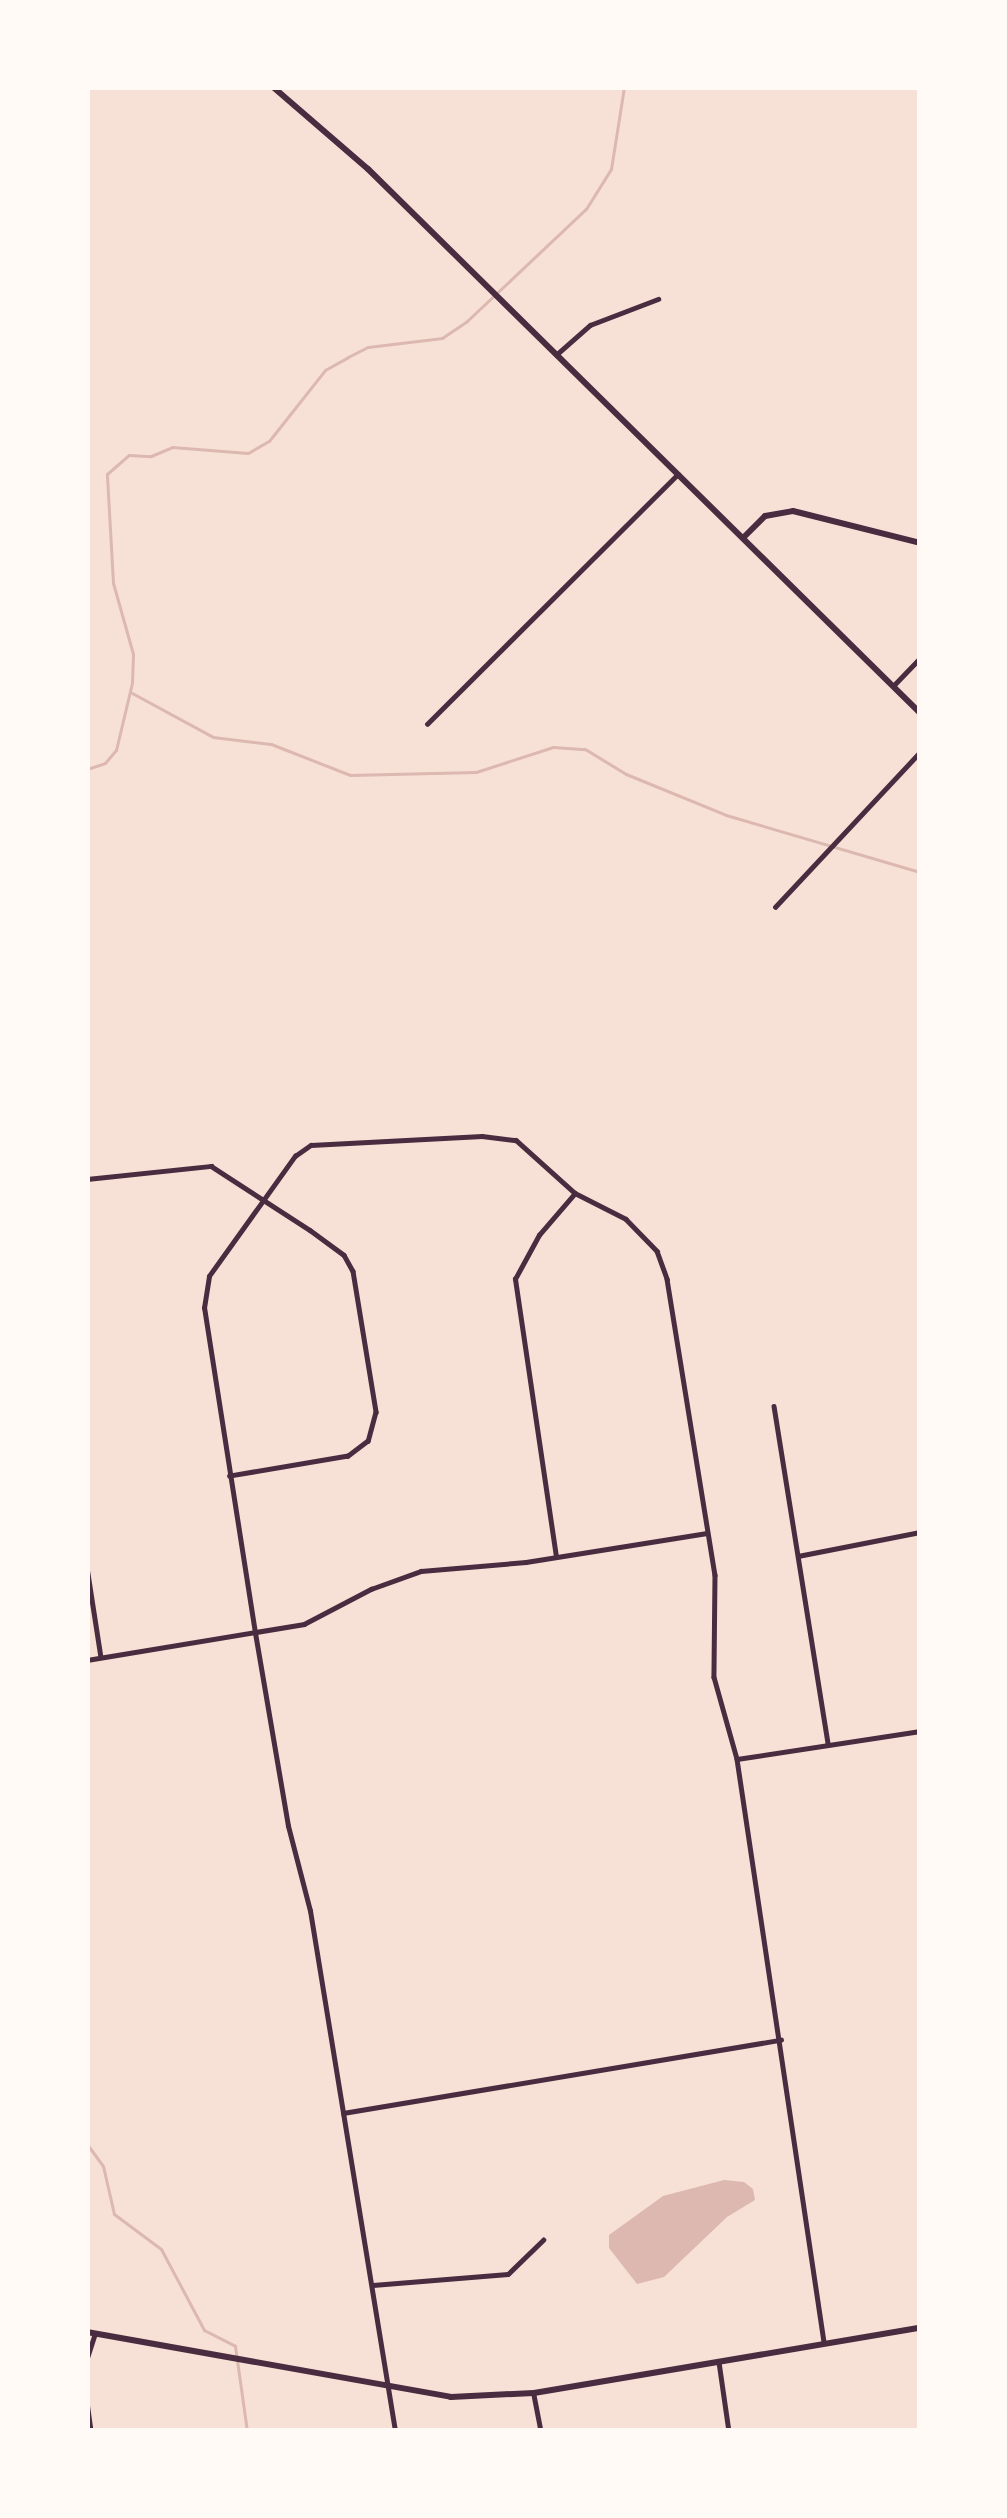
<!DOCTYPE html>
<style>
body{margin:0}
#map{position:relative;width:1007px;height:2518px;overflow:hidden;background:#f7e1d7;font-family:"PT Sans",sans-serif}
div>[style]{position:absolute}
.water>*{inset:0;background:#dcb8b0}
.stream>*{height:3px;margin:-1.5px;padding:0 1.5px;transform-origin:1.5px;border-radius:1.5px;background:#dcb8b0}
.minor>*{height:4.5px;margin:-2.25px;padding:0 2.25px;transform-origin:2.25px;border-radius:2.25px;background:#4a2c40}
.tertiary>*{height:6px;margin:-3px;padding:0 3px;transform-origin:3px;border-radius:3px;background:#4a2c40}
span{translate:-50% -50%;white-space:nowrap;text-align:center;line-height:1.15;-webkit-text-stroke:10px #fffaf5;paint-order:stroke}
.frame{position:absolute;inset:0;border:90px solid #fffaf5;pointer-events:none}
</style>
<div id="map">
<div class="water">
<div style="clip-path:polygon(724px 2180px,744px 2182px,753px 2189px,755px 2200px,727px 2217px,664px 2277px,637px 2284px,609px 2248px,609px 2235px,663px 2196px)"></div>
</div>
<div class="stream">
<div style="left:132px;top:693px;width:92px;rotate:28.5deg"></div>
<div style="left:213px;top:737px;width:58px;rotate:6.9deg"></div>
<div style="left:271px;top:744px;width:85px;rotate:21.4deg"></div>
<div style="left:350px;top:775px;width:126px;rotate:-1.4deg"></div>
<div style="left:476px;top:772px;width:81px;rotate:-18deg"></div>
<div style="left:553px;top:747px;width:32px;rotate:4deg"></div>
<div style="left:585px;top:749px;width:48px;rotate:31.4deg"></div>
<div style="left:626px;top:774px;width:108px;rotate:22.3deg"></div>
<div style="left:726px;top:815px;width:202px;rotate:16.4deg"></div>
<div style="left:87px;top:769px;width:19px;rotate:-18deg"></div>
<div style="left:105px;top:763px;width:17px;rotate:-50deg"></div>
<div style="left:116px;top:750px;width:69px;rotate:-76.6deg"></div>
<div style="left:132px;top:683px;width:29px;rotate:-88deg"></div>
<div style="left:133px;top:654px;width:74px;rotate:-105.7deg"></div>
<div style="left:113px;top:583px;width:109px;rotate:-93.2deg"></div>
<div style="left:107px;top:474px;width:29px;rotate:-41deg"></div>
<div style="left:129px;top:455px;width:22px;rotate:3deg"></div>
<div style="left:151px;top:456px;width:23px;rotate:-23deg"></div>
<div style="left:172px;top:447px;width:76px;rotate:4.5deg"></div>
<div style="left:248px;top:453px;width:24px;rotate:-30deg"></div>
<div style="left:269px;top:441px;width:90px;rotate:-51.7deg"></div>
<div style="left:325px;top:370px;width:26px;rotate:-29deg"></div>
<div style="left:348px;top:357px;width:22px;rotate:-27deg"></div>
<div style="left:368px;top:347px;width:75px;rotate:-6.9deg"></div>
<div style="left:442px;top:338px;width:30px;rotate:-34deg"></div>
<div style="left:467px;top:321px;width:163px;rotate:-43.3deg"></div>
<div style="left:586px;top:209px;width:47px;rotate:-58deg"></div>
<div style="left:611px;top:169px;width:83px;rotate:-81deg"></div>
<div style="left:87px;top:2144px;width:27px;rotate:54deg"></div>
<div style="left:103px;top:2166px;width:49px;rotate:77.1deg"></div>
<div style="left:114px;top:2214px;width:59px;rotate:36.7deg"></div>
<div style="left:161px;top:2249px;width:92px;rotate:62deg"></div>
<div style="left:204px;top:2330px;width:35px;rotate:27deg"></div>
<div style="left:235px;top:2346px;width:86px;rotate:82deg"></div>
</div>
<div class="minor">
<div style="left:556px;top:355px;width:45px;rotate:-41.4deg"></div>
<div style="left:590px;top:325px;width:73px;rotate:-20.9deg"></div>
<div style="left:893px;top:686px;width:39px;rotate:-46deg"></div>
<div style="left:427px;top:724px;width:354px;rotate:-44.9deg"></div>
<div style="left:775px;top:907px;width:212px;rotate:-46.9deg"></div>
<div style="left:87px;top:1179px;width:125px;rotate:-6deg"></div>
<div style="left:211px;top:1166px;width:118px;rotate:32.9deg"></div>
<div style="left:310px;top:1230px;width:42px;rotate:36.3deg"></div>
<div style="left:344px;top:1255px;width:18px;rotate:61deg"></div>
<div style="left:353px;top:1271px;width:143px;rotate:80.7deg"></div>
<div style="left:376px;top:1412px;width:30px;rotate:105deg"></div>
<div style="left:368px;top:1441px;width:25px;rotate:143deg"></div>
<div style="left:348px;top:1456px;width:120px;rotate:170.4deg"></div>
<div style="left:774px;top:1406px;width:343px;rotate:80.9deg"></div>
<div style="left:798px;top:1556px;width:124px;rotate:-11.1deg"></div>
<div style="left:556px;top:1557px;width:281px;rotate:-98.4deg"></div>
<div style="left:515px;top:1279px;width:50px;rotate:-61.4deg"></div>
<div style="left:539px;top:1235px;width:55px;rotate:-49.4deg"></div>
<div style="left:87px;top:1567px;width:91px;rotate:81.2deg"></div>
<div style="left:87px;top:1660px;width:220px;rotate:-9.4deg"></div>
<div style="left:304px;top:1624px;width:76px;rotate:-27.6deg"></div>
<div style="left:371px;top:1589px;width:53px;rotate:-19.8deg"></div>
<div style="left:421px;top:1571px;width:105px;rotate:-4.9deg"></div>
<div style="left:526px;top:1562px;width:183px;rotate:-9.1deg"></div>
<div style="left:737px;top:1759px;width:185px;rotate:-8.7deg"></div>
<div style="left:343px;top:2113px;width:444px;rotate:-9.5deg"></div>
<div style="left:373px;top:2285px;width:135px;rotate:-4.7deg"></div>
<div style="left:508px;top:2274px;width:49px;rotate:-44.2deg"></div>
<div style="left:87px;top:2358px;width:25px;rotate:-72deg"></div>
<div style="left:719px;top:2362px;width:70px;rotate:81.8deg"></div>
<div style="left:534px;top:2395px;width:37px;rotate:79deg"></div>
<div style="left:87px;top:2402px;width:29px;rotate:82deg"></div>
<div style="left:395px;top:2431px;width:527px;rotate:-99.28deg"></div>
<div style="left:310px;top:1911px;width:88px;rotate:-104.5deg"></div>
<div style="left:288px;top:1826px;width:196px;rotate:-99.7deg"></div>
<div style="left:255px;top:1633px;width:329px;rotate:-98.9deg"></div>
<div style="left:204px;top:1308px;width:32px;rotate:-81deg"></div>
<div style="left:209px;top:1276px;width:148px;rotate:-54.4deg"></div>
<div style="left:295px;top:1156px;width:19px;rotate:-35deg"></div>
<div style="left:311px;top:1145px;width:171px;rotate:-3deg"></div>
<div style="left:482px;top:1136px;width:34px;rotate:7deg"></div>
<div style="left:516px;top:1140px;width:79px;rotate:41.9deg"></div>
<div style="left:575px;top:1193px;width:57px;rotate:27deg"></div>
<div style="left:626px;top:1219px;width:45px;rotate:45.9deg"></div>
<div style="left:657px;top:1251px;width:30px;rotate:70deg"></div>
<div style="left:667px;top:1279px;width:300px;rotate:80.8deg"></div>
<div style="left:715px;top:1575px;width:102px;rotate:90.6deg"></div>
<div style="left:714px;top:1677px;width:85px;rotate:74.3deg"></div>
<div style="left:737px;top:1759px;width:589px;rotate:81.51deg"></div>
</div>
<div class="tertiary">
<div style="left:273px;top:87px;width:125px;rotate:40.8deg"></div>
<div style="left:368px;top:169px;width:775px;rotate:44.58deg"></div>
<div style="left:743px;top:538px;width:31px;rotate:-45deg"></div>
<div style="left:765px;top:516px;width:28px;rotate:-10deg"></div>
<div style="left:793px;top:511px;width:131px;rotate:14.1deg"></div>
<div style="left:87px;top:2332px;width:370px;rotate:10.1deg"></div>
<div style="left:451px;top:2397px;width:83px;rotate:-2.8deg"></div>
<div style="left:534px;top:2393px;width:391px;rotate:-9.6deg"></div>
</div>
<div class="frame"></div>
</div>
